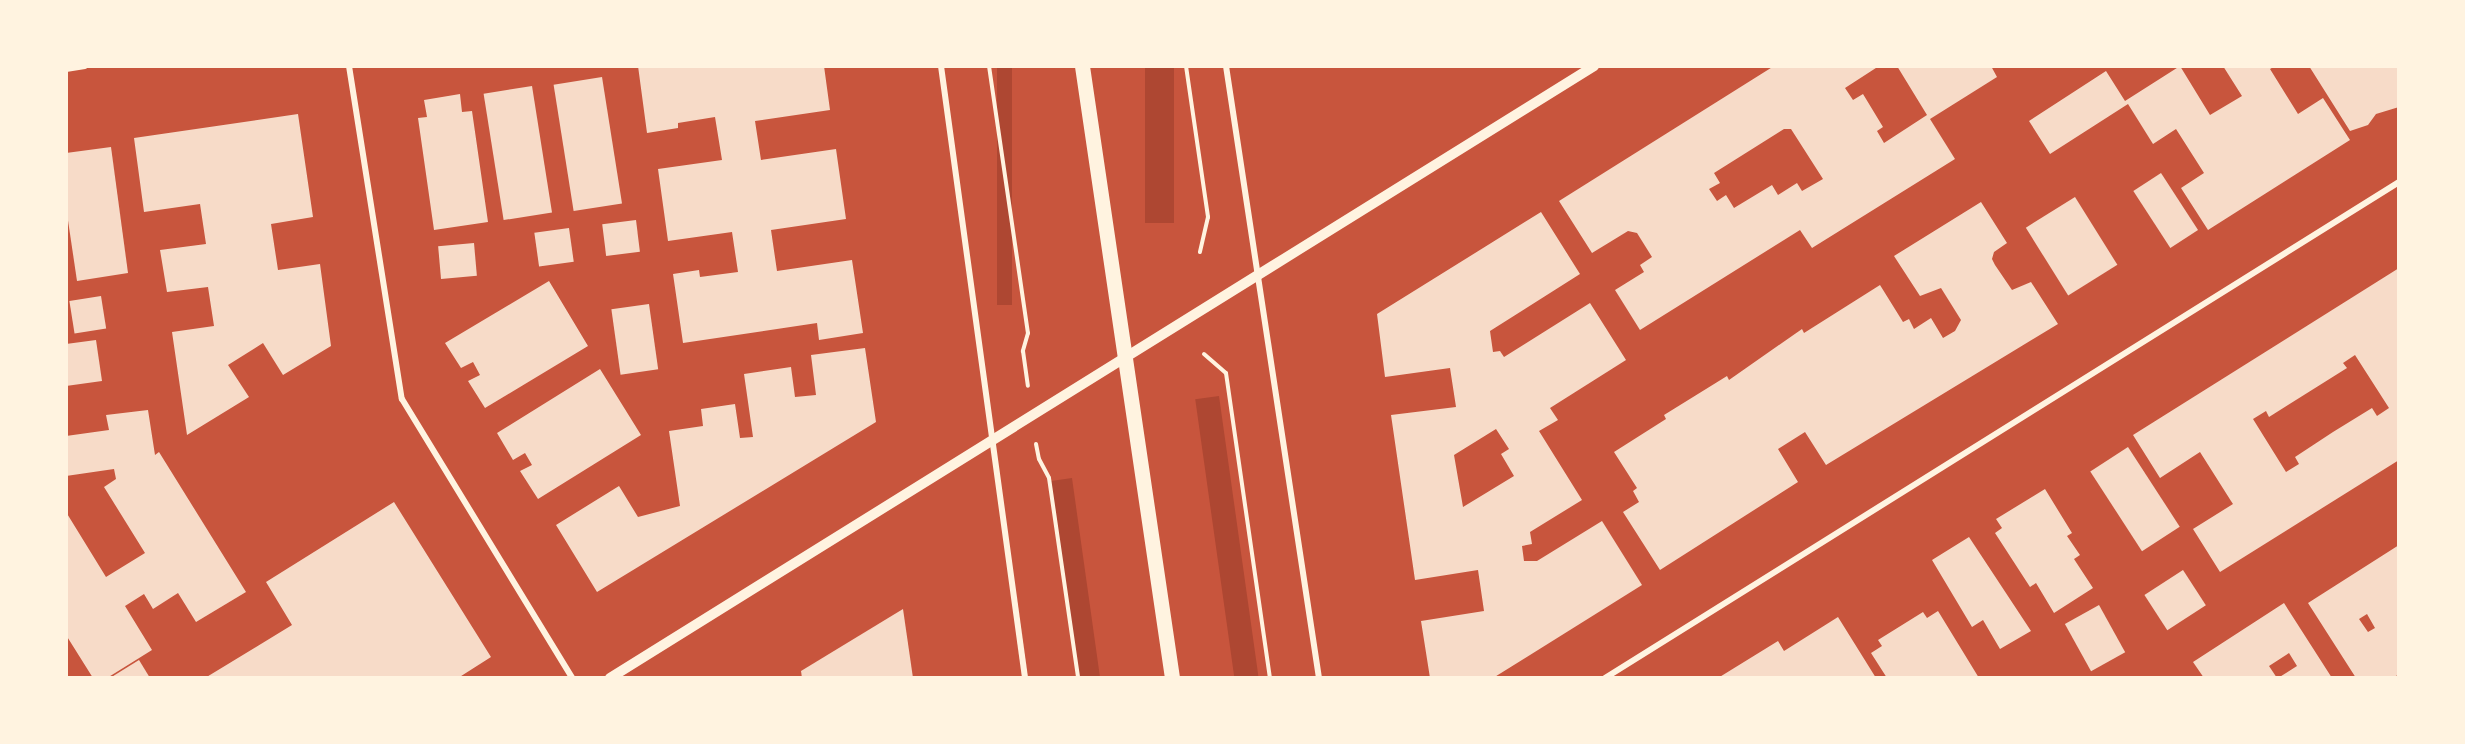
<!DOCTYPE html>
<style>
body{margin:0}
#map{position:relative;width:2465px;height:744px;overflow:hidden;background:#c8553d;font-family:"Sofia Sans Condensed",sans-serif}
div>[style]{position:absolute}
.green>*{inset:0;background:#ae4732;transform-origin:0 0}
.building>*{inset:0;background:#f7dbc8;transform-origin:0 0}
.path>*{height:4px;margin:-2px;padding:0 2px;transform-origin:2px;border-radius:2px;background:#fff3e0}
.minor>*{height:6px;margin:-3px;padding:0 3px;transform-origin:3px;border-radius:3px;background:#fff3e0}
.tertiary>*{height:10px;margin:-5px;padding:0 5px;transform-origin:5px;border-radius:5px;background:#fff3e0}
.primary>*{height:15px;margin:-7.5px;padding:0 7.5px;transform-origin:7.5px;border-radius:7.5px;background:#fff3e0}
span{translate:-50% -50%;white-space:nowrap;text-align:center;line-height:1.15;-webkit-text-stroke:6px #fff3e0;paint-order:stroke}
.frame{position:absolute;inset:0;border:68px solid #fff3e0;pointer-events:none}
</style>
<div id="map">
<div class="green">
<div style="left:997px;top:66px;width:15px;height:239px"></div>
<div style="left:1145px;top:66px;width:29px;height:157px"></div>
<div style="left:1219px;top:396px;width:285px;height:24px;rotate:82deg"></div>
<div style="left:1072px;top:478px;width:202px;height:21px;rotate:82deg"></div>
</div>
<div class="building">
<div style="clip-path:polygon(638px 66px,824px 66px,830px 110px,755px 121px,761px 160px,836px 149px,846px 219px,771px 230px,777px 271px,852px 260px,863px 333px,819px 340px,817px 323px,683px 343px,673px 274px,699px 270px,700px 277px,738px 272px,732px 232px,668px 241px,658px 169px,722px 160px,715px 117px,678px 123px,678px 128px,647px 133px)"></div>
<div style="clip-path:polygon(evenodd,1774px 66px,1879px 66px,1845px 88px,1853px 100px,1863px 94px,1883px 127px,1877px 131px,1884px 143px,1927px 115px,1897px 66px,1991px 66px,1997px 77px,1930px 119px,1955px 159px,1812px 248px,1800px 230px,1640px 330px,1615px 290px,1644px 272px,1640px 265px,1652px 257px,1637px 233px,1628px 231px,1592px 253px,1559px 201px,1774px 66px,1784px 129px,1791px 129px,1823px 179px,1802px 191px,1797px 183px,1778px 195px,1772px 185px,1734px 208px,1726px 195px,1717px 201px,1709px 189px,1720px 183px,1714px 173px,1784px 129px)"></div>
<div style="clip-path:polygon(2180px 66px,2210px 115px,2242px 96px,2223px 66px,2275px 66px,2270px 69px,2298px 114px,2323px 98px,2350px 140px,2208px 230px,2181px 188px,2204px 173px,2176px 129px,2153px 144px,2128px 104px,2050px 154px,2029px 121px,2106px 71px,2125px 101px)"></div>
<div style="clip-path:polygon(2309px 66px,2399px 66px,2399px 107px,2376px 114px,2368px 125px,2350px 131px)"></div>
<div style="left:602px;top:77px;width:128px;height:49px;rotate:81deg"></div>
<div style="left:532px;top:86px;width:128px;height:49px;rotate:81deg"></div>
<div style="clip-path:polygon(460px 94px,462px 112px,472px 111px,488px 222px,434px 230px,418px 118px,427px 117px,424px 100px)"></div>
<div style="clip-path:polygon(298px 114px,313px 217px,271px 224px,278px 270px,320px 264px,331px 346px,283px 375px,263px 343px,228px 365px,249px 397px,187px 435px,172px 332px,214px 326px,208px 287px,167px 292px,160px 250px,206px 244px,200px 204px,144px 212px,134px 138px)"></div>
<div style="clip-path:polygon(111px 147px,128px 273px,77px 281px,66px 207px,66px 153px)"></div>
<div style="left:2161px;top:173px;width:68px;height:33px;rotate:57deg"></div>
<div style="left:2075px;top:197px;width:80px;height:58px;rotate:58deg"></div>
<div style="clip-path:polygon(1981px 202px,2007px 243px,1994px 252px,1992px 259px,1995px 265px,2012px 290px,2031px 282px,2058px 324px,1826px 465px,1805px 432px,1778px 449px,1798px 482px,1660px 570px,1623px 512px,1639px 502px,1633px 491px,1637px 488px,1614px 452px,1666px 419px,1664px 415px,1727px 376px,1729px 380px,1802px 329px,1804px 333px,1880px 285px,1903px 322px,1909px 319px,1914px 329px,1931px 318px,1943px 338px,1955px 331px,1961px 320px,1941px 288px,1920px 296px,1894px 256px)"></div>
<div style="clip-path:polygon(evenodd,1541px 212px,1580px 274px,1490px 331px,1493px 352px,1500px 351px,1504px 357px,1590px 303px,1626px 360px,1550px 408px,1558px 420px,1539px 431px,1582px 500px,1530px 532px,1532px 544px,1522px 546px,1524px 561px,1537px 561px,1602px 521px,1642px 585px,1493px 678px,1430px 678px,1421px 621px,1484px 611px,1478px 570px,1415px 580px,1391px 415px,1456px 407px,1450px 368px,1385px 377px,1377px 314px,1541px 212px,1496px 429px,1509px 449px,1501px 454px,1514px 476px,1463px 507px,1454px 455px,1496px 429px)"></div>
<div style="left:636px;top:220px;width:32px;height:34px;rotate:83deg"></div>
<div style="left:569px;top:228px;width:34px;height:35px;rotate:82deg"></div>
<div style="left:474px;top:243px;width:33px;height:36px;rotate:85deg"></div>
<div style="clip-path:polygon(evenodd,2399px 268px,2399px 460px,2220px 572px,2193px 529px,2233px 504px,2231px 501px,2200px 452px,2160px 478px,2133px 435px,2399px 268px,2355px 355px,2389px 408px,2377px 416px,2372px 408px,2333px 432px,2295px 457px,2299px 464px,2286px 472px,2253px 419px,2266px 411px,2269px 417px,2347px 368px,2343px 363px,2355px 355px)"></div>
<div style="clip-path:polygon(549px 281px,588px 346px,485px 408px,468px 381px,480px 375px,473px 362px,461px 368px,445px 343px)"></div>
<div style="left:101px;top:296px;width:33px;height:32px;rotate:81deg"></div>
<div style="left:649px;top:304px;width:66px;height:38px;rotate:82deg"></div>
<div style="clip-path:polygon(96px 340px,102px 381px,66px 386px,66px 344px)"></div>
<div style="clip-path:polygon(865px 348px,876px 422px,597px 592px,556px 525px,619px 486px,638px 517px,680px 506px,669px 431px,703px 426px,701px 409px,735px 404px,740px 438px,753px 437px,744px 374px,791px 367px,795px 397px,816px 395px,811px 355px)"></div>
<div style="clip-path:polygon(600px 369px,641px 435px,538px 499px,520px 471px,532px 465px,525px 453px,513px 460px,497px 433px)"></div>
<div style="clip-path:polygon(148px 410px,155px 455px,159px 452px,246px 592px,196px 622px,178px 593px,153px 609px,144px 594px,125px 606px,152px 650px,107px 678px,93px 678px,66px 635px,66px 512px,106px 577px,145px 553px,104px 487px,116px 479px,114px 469px,66px 476px,66px 436px,109px 430px,106px 415px)"></div>
<div style="left:2128px;top:447px;width:95px;height:45px;rotate:57deg"></div>
<div style="clip-path:polygon(2045px 489px,2072px 533px,2067px 536px,2080px 555px,2074px 559px,2093px 588px,2054px 613px,2036px 583px,2030px 587px,1995px 533px,2002px 528px,1996px 519px)"></div>
<div style="clip-path:polygon(394px 502px,491px 657px,458px 678px,205px 678px,292px 625px,266px 582px)"></div>
<div style="clip-path:polygon(1969px 537px,2031px 631px,2000px 649px,1983px 620px,1972px 627px,1932px 560px)"></div>
<div style="clip-path:polygon(evenodd,2399px 545px,2399px 674px,2393px 678px,2356px 678px,2308px 603px,2399px 545px,2367px 614px,2375px 628px,2368px 632px,2359px 619px,2367px 614px)"></div>
<div style="left:2183px;top:570px;width:42px;height:46px;rotate:57deg"></div>
<div style="clip-path:polygon(2284px 603px,2332px 678px,2278px 678px,2297px 666px,2289px 653px,2269px 666px,2277px 678px,2204px 678px,2193px 662px)"></div>
<div style="left:2099px;top:605px;width:54px;height:39px;rotate:61deg"></div>
<div style="clip-path:polygon(903px 609px,913px 678px,802px 678px,801px 671px)"></div>
<div style="clip-path:polygon(1938px 611px,1979px 678px,1887px 678px,1871px 653px,1882px 646px,1878px 640px,1923px 612px,1927px 618px)"></div>
<div style="clip-path:polygon(1838px 617px,1876px 678px,1718px 678px,1778px 641px,1784px 651px)"></div>
<div style="clip-path:polygon(139px 660px,150px 678px,110px 678px)"></div>
</div>
<div class="path">
<div style="left:989px;top:66px;width:270px;rotate:81.7deg"></div>
<div style="left:1028px;top:333px;width:19px;rotate:106deg"></div>
<div style="left:1023px;top:351px;width:35px;rotate:82deg"></div>
<div style="left:1186px;top:66px;width:153px;rotate:81.7deg"></div>
<div style="left:1208px;top:217px;width:36px;rotate:103deg"></div>
<div style="left:1204px;top:354px;width:29px;rotate:41deg"></div>
<div style="left:1226px;top:373px;width:308px;rotate:81.8deg"></div>
<div style="left:1036px;top:444px;width:15px;rotate:79deg"></div>
<div style="left:1039px;top:459px;width:21px;rotate:62deg"></div>
<div style="left:1049px;top:478px;width:202px;rotate:81.7deg"></div>
</div>
<div class="minor">
<div style="left:349px;top:66px;width:337px;rotate:81deg"></div>
<div style="left:402px;top:399px;width:327px;rotate:58.6deg"></div>
<div style="left:941px;top:66px;width:618px;rotate:82.18deg"></div>
<div style="left:1226px;top:66px;width:619px;rotate:81.36deg"></div>
<div style="left:66px;top:69px;width:19px;rotate:-9deg"></div>
<div style="left:1605px;top:678px;width:936px;rotate:-31.99deg"></div>
</div>
<div class="tertiary">
<div style="left:610px;top:678px;width:1159px;rotate:-31.88deg"></div>
</div>
<div class="primary">
<div style="left:1082px;top:66px;width:619px;rotate:81.63deg"></div>
</div>
<div class="frame"></div>
</div>
